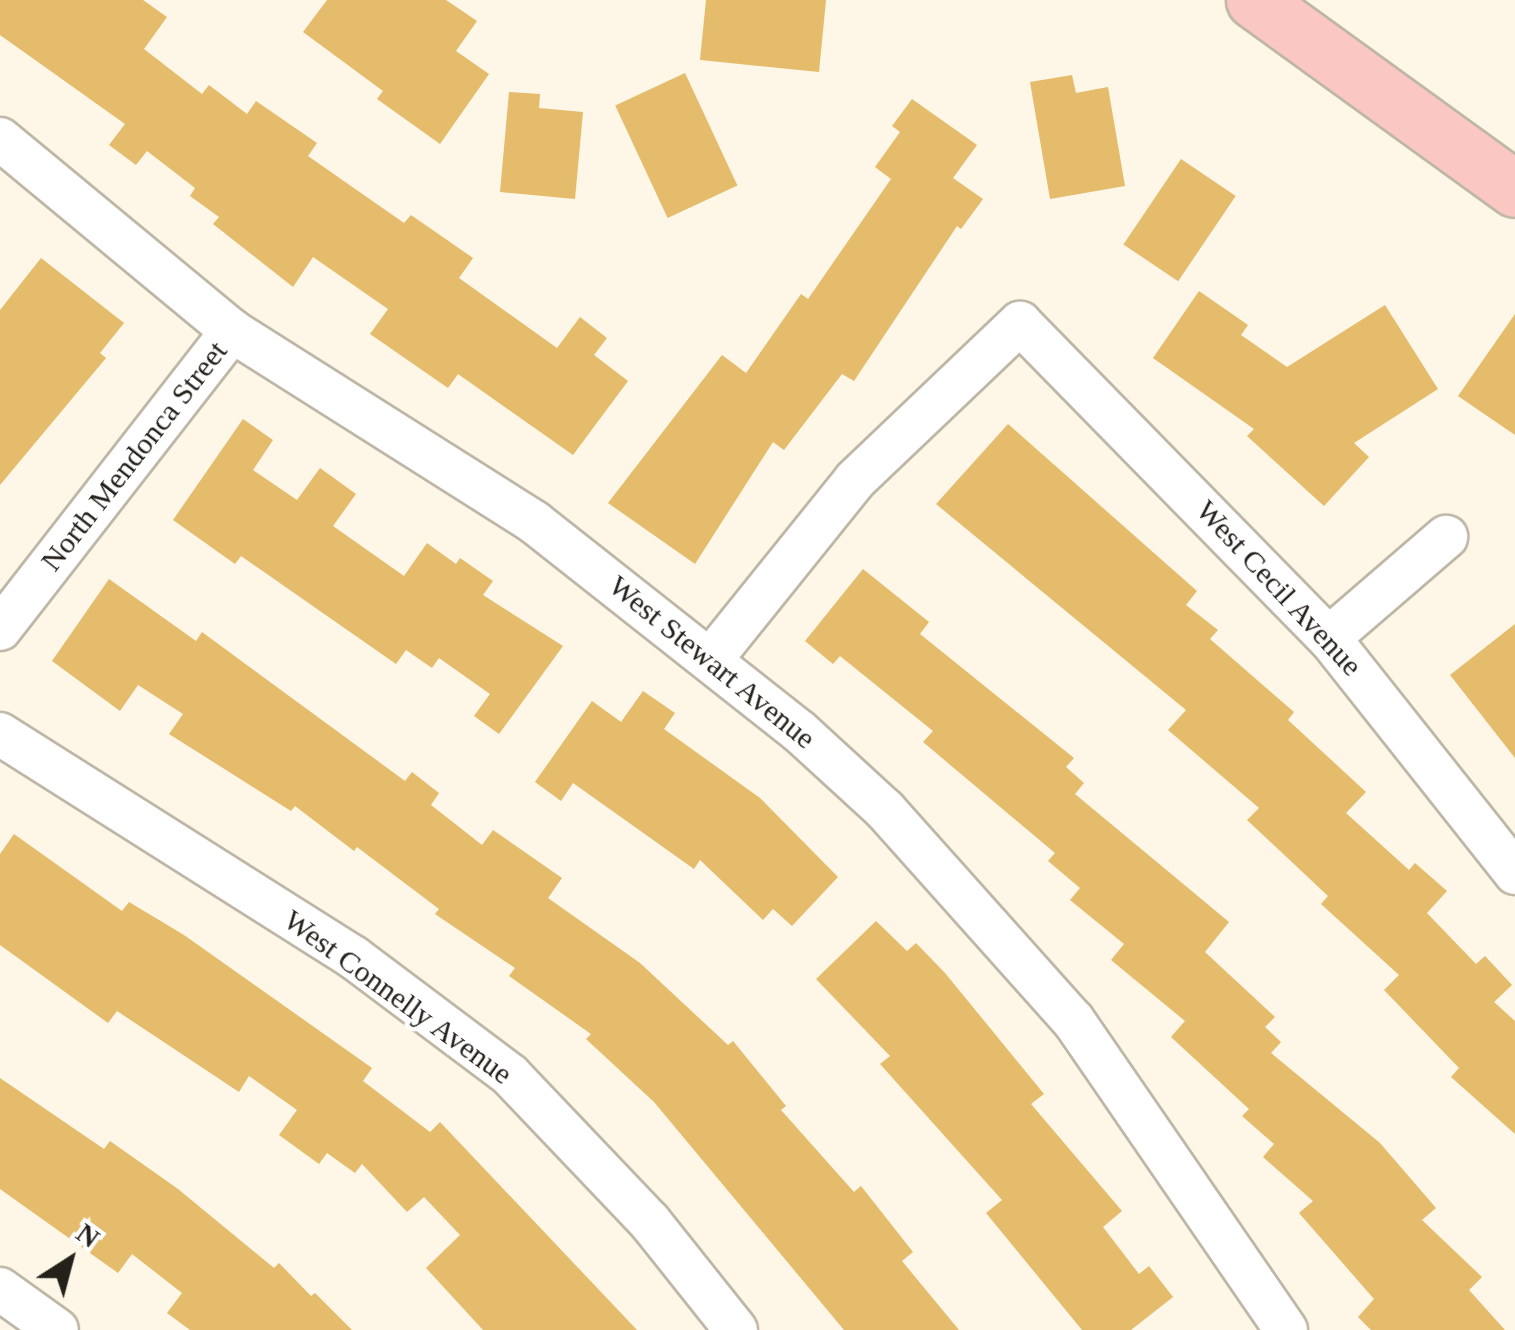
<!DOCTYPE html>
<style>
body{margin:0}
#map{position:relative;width:1515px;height:1330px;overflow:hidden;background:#fef6e6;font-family:Georgia,serif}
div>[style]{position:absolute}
.building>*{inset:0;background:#e4bc6c;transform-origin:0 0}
.roads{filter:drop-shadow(2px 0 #beb6a6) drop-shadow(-2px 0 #beb6a6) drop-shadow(0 2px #beb6a6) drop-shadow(0 -2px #beb6a6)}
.minor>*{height:42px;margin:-21px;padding:0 21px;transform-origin:21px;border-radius:21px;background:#fff}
.major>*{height:55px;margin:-27.5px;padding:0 27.5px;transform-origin:27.5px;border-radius:27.5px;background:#fac7c3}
span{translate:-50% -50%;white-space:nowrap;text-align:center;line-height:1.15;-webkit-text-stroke:9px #fff;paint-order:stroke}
.street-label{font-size:30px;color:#24211b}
.north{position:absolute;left:20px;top:1210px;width:100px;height:100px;-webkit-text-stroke:8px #fff;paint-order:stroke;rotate:36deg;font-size:28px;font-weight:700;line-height:40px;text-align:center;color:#24211b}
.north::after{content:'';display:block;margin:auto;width:35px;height:45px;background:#24211b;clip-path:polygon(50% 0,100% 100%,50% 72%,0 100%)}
</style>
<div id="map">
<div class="building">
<div style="clip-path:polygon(0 0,143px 0,167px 17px,144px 49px,202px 94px,209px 85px,247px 114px,256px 101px,317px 143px,308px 156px,404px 223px,411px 215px,473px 258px,459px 278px,557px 348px,580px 317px,607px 338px,594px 355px,628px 381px,573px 455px,458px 374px,448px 388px,370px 334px,388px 309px,313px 257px,293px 287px,213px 224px,219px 217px,190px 196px,195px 188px,147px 151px,136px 165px,109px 145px,125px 124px,0 35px)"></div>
<div style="clip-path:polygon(327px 0,446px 0,477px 21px,456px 51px,489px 74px,440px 144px,377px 99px,383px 91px,303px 32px)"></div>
<div style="clip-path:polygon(706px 0,826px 0,819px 72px,700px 60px)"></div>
<div style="left:685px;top:73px;width:124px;height:77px;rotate:65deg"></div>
<div style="clip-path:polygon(1072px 75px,1076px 93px,1108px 87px,1125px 186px,1050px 199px,1030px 82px)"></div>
<div style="clip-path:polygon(509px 92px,540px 94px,539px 108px,583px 112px,575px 199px,500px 192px)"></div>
<div style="clip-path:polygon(912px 99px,977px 145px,953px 178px,983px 199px,961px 229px,957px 226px,854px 381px,842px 374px,784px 450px,773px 442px,695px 564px,608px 503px,722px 355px,746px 373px,801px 294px,808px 299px,891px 179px,875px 167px,900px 132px,892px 126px)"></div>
<div style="left:1181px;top:159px;width:66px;height:103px;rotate:34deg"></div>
<div style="clip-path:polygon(41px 258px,124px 323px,100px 353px,106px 358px,0 485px,0 310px)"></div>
<div style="clip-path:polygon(1199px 291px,1248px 325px,1241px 335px,1287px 367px,1385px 305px,1438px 389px,1354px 443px,1369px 457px,1324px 506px,1247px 436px,1254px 429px,1153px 358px)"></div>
<div style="clip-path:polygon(1515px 314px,1515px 435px,1458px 396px)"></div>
<div style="clip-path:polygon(243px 419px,273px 440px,253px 470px,297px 500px,320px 468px,356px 494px,333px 526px,404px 576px,427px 543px,456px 564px,460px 558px,493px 581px,483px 595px,563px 646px,499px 734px,474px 716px,490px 694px,439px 658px,432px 668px,406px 650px,396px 664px,241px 556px,235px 564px,173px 520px)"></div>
<div style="clip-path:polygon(1008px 424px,1197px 591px,1186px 605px,1218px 630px,1210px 639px,1294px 712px,1288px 720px,1366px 792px,1346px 813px,1409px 870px,1415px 863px,1447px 891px,1427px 913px,1476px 964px,1485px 956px,1512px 985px,1494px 1002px,1515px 1021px,1515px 1134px,1451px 1077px,1459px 1068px,1384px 990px,1399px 975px,1321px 904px,1328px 896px,1247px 820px,1259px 808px,1168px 730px,1186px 710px,936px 504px)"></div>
<div style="clip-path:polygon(863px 569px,929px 622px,920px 634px,1074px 758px,1066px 767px,1084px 783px,1075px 794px,1229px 922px,1205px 952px,1275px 1017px,1265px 1027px,1281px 1042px,1271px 1053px,1380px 1143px,1436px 1208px,1422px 1220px,1482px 1277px,1469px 1290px,1505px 1330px,1371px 1330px,1358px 1317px,1374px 1299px,1299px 1213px,1313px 1201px,1263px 1157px,1274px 1144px,1242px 1116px,1249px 1109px,1171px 1037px,1185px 1021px,1111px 960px,1124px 944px,1070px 900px,1080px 888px,1048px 861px,1055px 853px,923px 742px,933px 731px,840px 656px,833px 664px,805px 641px)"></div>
<div style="clip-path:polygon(109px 579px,196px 641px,202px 632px,405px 781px,412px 772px,439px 793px,431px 805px,482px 845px,493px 830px,562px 878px,548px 898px,640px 963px,728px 1045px,733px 1041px,786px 1106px,781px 1110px,854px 1192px,861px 1186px,913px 1252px,902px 1261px,959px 1330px,844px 1330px,654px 1102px,586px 1039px,591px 1034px,509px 976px,515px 968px,435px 914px,439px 909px,357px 847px,354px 851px,295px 806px,291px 811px,169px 734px,183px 714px,138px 685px,120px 711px,52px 661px)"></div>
<div style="clip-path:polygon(1515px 624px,1515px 758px,1450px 675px)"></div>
<div style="clip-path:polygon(643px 691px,675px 713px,664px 729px,760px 798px,838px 877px,792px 926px,773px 909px,763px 920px,700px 860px,694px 869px,573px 783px,561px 801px,535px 782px,592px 701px,621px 722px)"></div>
<div style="clip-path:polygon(14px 834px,122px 911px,129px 902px,184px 935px,372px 1068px,363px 1081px,430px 1132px,440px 1122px,637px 1330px,483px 1330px,426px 1268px,460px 1235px,424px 1197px,407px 1212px,362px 1164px,355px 1173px,327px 1153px,319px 1164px,279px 1135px,297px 1110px,249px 1076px,239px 1092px,117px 1011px,108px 1023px,0 945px,0 854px)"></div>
<div style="clip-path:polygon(876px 921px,907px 951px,916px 943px,945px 973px,1044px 1094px,1031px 1104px,1122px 1211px,1103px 1227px,1139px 1274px,1149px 1266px,1173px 1297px,1131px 1330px,1082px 1330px,986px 1213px,1002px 1200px,880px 1064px,890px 1056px,816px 979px)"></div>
<div style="clip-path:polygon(0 1078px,104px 1149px,110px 1141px,178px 1189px,274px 1268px,279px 1263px,311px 1296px,315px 1293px,352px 1330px,190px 1330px,167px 1313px,182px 1293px,132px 1254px,118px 1273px,0 1189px)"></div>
</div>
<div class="roads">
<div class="minor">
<div style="left:0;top:139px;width:301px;rotate:39.6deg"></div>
<div style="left:232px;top:331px;width:357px;rotate:32.3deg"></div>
<div style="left:534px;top:522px;width:339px;rotate:38.3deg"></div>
<div style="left:800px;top:732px;width:115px;rotate:42.5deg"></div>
<div style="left:885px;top:810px;width:282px;rotate:48.2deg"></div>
<div style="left:1073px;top:1020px;width:376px;rotate:55.5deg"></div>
<div style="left:0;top:629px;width:378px;rotate:-52.1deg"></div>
<div style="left:1329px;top:638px;width:155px;rotate:-40.8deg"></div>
<div style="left:712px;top:658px;width:228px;rotate:-51.2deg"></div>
<div style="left:855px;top:480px;width:228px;rotate:-43.6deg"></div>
<div style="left:1020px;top:323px;width:441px;rotate:45.6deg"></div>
<div style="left:1329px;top:638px;width:300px;rotate:51.6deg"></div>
<div style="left:0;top:734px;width:418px;rotate:32.3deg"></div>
<div style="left:353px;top:957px;width:196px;rotate:36.9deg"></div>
<div style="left:510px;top:1075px;width:203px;rotate:46.4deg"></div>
<div style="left:650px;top:1222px;width:138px;rotate:51.5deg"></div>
<div style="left:0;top:1289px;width:70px;rotate:35.7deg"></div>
</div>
<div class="major">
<div style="left:1254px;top:0;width:322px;rotate:35.9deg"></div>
</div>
</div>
<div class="street-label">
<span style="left:134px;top:456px;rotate:-52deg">North Mendonca Street</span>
<span style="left:1279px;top:588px;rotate:47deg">West Cecil Avenue</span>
<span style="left:712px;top:662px;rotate:39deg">West Stewart Avenue</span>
<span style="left:398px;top:997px;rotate:36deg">West Connelly Avenue</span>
</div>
<div class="north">N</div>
</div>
